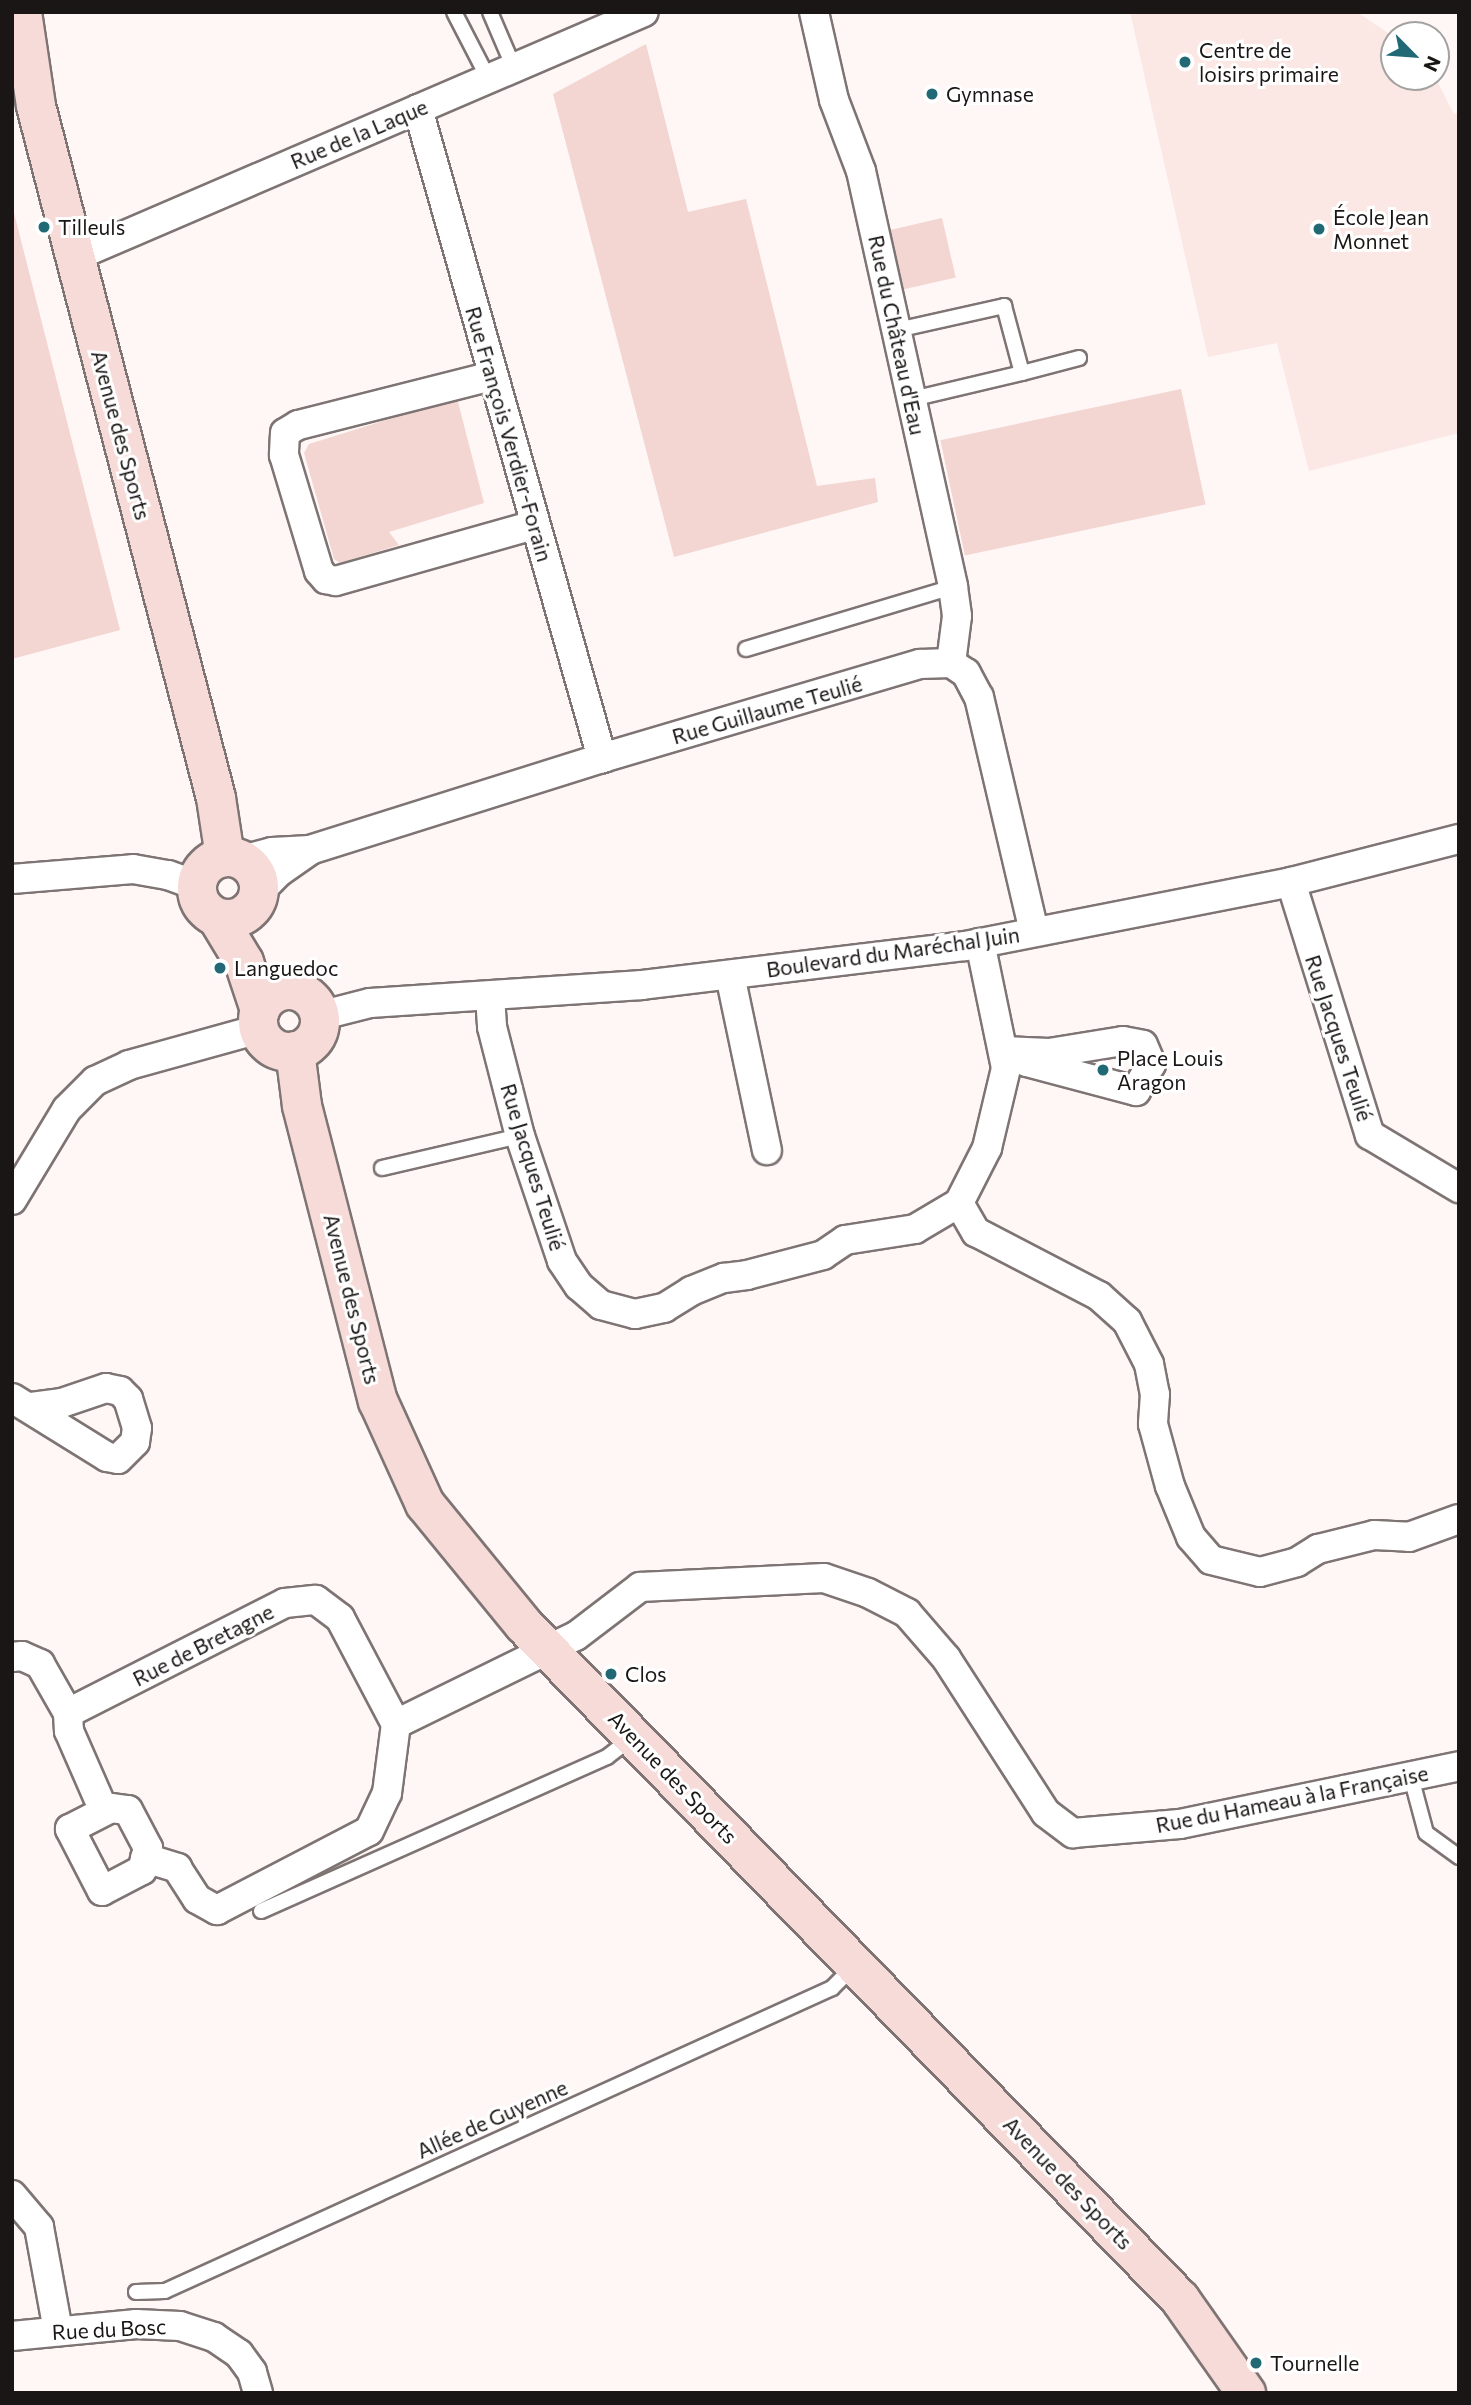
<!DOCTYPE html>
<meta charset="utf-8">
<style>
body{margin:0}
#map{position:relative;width:1471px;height:2405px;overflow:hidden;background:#fef7f6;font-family:Commissioner,sans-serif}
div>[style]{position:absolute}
.built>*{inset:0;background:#fbe7e4}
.green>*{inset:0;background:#f3d5d1;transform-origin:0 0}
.roads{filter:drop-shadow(2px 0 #7e7473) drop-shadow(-2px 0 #7e7473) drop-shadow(0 2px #7e7473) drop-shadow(0 -2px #7e7473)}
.lane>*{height:14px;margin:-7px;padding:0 7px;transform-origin:7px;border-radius:7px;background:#fff}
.street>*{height:28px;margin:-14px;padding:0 14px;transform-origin:14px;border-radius:14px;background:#fff}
.secondary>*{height:38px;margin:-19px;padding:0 19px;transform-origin:19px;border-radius:19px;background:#f7dbd8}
.secondary>.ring{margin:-19px;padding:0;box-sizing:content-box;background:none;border:38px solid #f7dbd8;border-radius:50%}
.dots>*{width:19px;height:19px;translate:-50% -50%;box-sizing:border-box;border:4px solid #fff;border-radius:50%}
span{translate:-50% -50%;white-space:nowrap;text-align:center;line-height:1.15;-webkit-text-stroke:6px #fff;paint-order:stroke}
.poi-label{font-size:21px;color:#191615}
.left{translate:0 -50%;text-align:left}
.street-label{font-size:21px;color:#191615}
.frame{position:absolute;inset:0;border:14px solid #191615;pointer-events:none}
.north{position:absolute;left:1380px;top:21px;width:70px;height:70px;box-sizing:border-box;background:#fff;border:2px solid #a3a2a1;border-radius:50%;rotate:115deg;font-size:19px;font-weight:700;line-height:28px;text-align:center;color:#191615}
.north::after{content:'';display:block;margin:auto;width:24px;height:32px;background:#206975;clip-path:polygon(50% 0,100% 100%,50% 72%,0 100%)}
</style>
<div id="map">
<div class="built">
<div style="clip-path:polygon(1130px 12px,1357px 12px,1394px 37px,1394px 77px,1435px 77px,1454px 114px,1459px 112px,1459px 433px,1309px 471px,1277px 343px,1208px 357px)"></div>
</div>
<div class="green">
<div style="clip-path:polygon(646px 44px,688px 212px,746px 199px,817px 486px,875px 478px,878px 502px,674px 557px,553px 94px)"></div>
<div style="clip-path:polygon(12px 205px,120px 630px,12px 659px)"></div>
<div style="left:942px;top:218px;width:61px;height:53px;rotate:77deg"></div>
<div style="left:1181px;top:389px;width:118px;height:246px;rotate:78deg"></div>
<div style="clip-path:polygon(457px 398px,484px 503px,389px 532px,399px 545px,340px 563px,334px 559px,304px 453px,309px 444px)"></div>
</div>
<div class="roads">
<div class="lane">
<div style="left:454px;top:12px;width:74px;rotate:62.7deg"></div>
<div style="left:490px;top:12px;width:61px;rotate:66.8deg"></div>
<div style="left:897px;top:330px;width:110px;rotate:-12.6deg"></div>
<div style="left:1004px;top:306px;width:69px;rotate:75deg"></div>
<div style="left:1022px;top:373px;width:113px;rotate:166.7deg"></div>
<div style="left:1022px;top:373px;width:59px;rotate:-14.7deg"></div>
<div style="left:746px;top:649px;width:216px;rotate:-16.7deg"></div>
<div style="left:382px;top:1168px;width:142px;rotate:-13.1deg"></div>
<div style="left:1411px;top:1777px;width:58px;rotate:75deg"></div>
<div style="left:1426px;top:1833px;width:41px;rotate:36deg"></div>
<div style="left:261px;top:1911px;width:379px;rotate:-24deg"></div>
<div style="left:607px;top:1757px;width:29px;rotate:-38deg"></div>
<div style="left:136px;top:2292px;width:29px;rotate:-2deg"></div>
<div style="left:165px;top:2291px;width:733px;rotate:-24.43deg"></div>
<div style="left:832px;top:1988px;width:33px;rotate:-45deg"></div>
</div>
<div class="street">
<div style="left:814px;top:12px;width:90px;rotate:77.2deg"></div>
<div style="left:834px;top:100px;width:76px;rotate:69.2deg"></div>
<div style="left:861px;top:171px;width:426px;rotate:77.5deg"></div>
<div style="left:953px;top:587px;width:29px;rotate:82deg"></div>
<div style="left:957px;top:616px;width:47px;rotate:97.3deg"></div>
<div style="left:418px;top:109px;width:675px;rotate:74.17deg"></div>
<div style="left:74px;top:257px;width:620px;rotate:-23.26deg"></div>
<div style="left:492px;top:376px;width:200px;rotate:165.8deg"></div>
<div style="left:298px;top:425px;width:15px;rotate:148deg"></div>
<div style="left:285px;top:433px;width:22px;rotate:93deg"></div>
<div style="left:284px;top:455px;width:121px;rotate:73.2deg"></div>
<div style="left:319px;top:571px;width:11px;rotate:49deg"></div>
<div style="left:326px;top:579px;width:10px;rotate:11deg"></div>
<div style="left:336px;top:581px;width:206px;rotate:-15.8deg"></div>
<div style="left:242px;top:860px;width:31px;rotate:-15deg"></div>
<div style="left:272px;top:852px;width:38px;rotate:-3deg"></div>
<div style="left:12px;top:879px;width:121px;rotate:-4.7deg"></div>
<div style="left:133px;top:869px;width:36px;rotate:10deg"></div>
<div style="left:168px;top:875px;width:30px;rotate:20deg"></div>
<div style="left:1291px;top:882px;width:265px;rotate:72.7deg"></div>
<div style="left:1370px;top:1135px;width:104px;rotate:30.8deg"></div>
<div style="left:259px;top:892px;width:28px;rotate:-45deg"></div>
<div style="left:279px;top:872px;width:38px;rotate:-35deg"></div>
<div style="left:310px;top:850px;width:306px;rotate:-17.5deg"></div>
<div style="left:602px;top:758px;width:332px;rotate:-16.5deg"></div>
<div style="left:920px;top:664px;width:31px;rotate:-2deg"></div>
<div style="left:951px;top:663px;width:18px;rotate:34deg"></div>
<div style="left:966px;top:673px;width:27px;rotate:62deg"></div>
<div style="left:979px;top:697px;width:240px;rotate:76.8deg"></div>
<div style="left:730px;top:975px;width:179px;rotate:78.1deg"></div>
<div style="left:490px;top:997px;width:30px;rotate:86deg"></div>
<div style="left:492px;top:1027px;width:113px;rotate:75.6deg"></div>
<div style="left:520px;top:1136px;width:132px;rotate:71.4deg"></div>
<div style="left:562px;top:1261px;width:30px;rotate:56deg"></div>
<div style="left:579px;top:1286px;width:29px;rotate:41deg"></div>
<div style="left:601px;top:1305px;width:35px;rotate:15deg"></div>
<div style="left:635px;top:1314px;width:30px;rotate:-12deg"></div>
<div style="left:664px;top:1308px;width:32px;rotate:-32deg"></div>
<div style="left:691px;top:1291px;width:35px;rotate:-22deg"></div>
<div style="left:724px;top:1278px;width:23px;rotate:-7deg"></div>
<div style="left:747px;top:1275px;width:79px;rotate:-14.7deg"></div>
<div style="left:823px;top:1255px;width:27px;rotate:-34deg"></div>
<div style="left:845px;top:1240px;width:71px;rotate:-8.9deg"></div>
<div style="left:915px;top:1229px;width:51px;rotate:-30.6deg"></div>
<div style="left:319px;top:1016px;width:53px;rotate:-14.3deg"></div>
<div style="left:370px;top:1003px;width:273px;rotate:-3.8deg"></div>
<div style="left:642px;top:985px;width:325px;rotate:-6.9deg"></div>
<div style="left:965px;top:946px;width:332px;rotate:-11.1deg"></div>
<div style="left:1291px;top:882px;width:173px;rotate:-14.4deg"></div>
<div style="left:1123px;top:1041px;width:20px;rotate:11deg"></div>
<div style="left:1143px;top:1045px;width:21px;rotate:67deg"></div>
<div style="left:1151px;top:1064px;width:31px;rotate:119deg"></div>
<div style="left:1136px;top:1091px;width:113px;rotate:-165.1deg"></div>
<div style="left:1027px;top:1062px;width:26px;rotate:-155deg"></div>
<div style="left:1003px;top:1051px;width:46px;rotate:2.5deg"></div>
<div style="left:1049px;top:1053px;width:75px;rotate:-9.2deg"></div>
<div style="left:12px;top:1200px;width:106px;rotate:-58.9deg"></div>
<div style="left:67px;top:1109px;width:40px;rotate:-45deg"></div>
<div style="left:95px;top:1081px;width:38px;rotate:-25deg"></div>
<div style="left:129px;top:1065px;width:135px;rotate:-15.5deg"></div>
<div style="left:959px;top:1203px;width:34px;rotate:60deg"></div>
<div style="left:976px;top:1232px;width:139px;rotate:27.5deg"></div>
<div style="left:1099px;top:1296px;width:38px;rotate:42deg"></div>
<div style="left:1127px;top:1321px;width:48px;rotate:62.9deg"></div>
<div style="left:1149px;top:1364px;width:31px;rotate:79deg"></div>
<div style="left:1155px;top:1394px;width:30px;rotate:94deg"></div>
<div style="left:1153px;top:1424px;width:64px;rotate:74.7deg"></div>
<div style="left:1170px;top:1486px;width:55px;rotate:67.6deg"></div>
<div style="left:1191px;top:1537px;width:30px;rotate:49deg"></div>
<div style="left:1211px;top:1560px;width:50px;rotate:13.8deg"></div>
<div style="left:1260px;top:1572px;width:38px;rotate:-15deg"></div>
<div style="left:1297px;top:1562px;width:25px;rotate:-32deg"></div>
<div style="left:1318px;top:1549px;width:58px;rotate:-14deg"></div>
<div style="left:1374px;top:1535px;width:35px;rotate:3deg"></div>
<div style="left:1409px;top:1537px;width:53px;rotate:-19.8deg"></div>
<div style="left:959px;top:1203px;width:62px;rotate:-63deg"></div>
<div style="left:987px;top:1148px;width:82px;rotate:-76.6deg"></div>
<div style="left:1006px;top:1068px;width:128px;rotate:-101.7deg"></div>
<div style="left:12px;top:1398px;width:112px;rotate:31.8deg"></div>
<div style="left:107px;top:1457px;width:11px;rotate:10deg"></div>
<div style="left:118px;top:1459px;width:24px;rotate:-45deg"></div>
<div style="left:135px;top:1442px;width:14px;rotate:-82deg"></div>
<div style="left:137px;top:1428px;width:30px;rotate:-107deg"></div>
<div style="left:128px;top:1399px;width:11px;rotate:-135deg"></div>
<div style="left:120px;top:1391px;width:14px;rotate:-168deg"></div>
<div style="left:106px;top:1388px;width:46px;rotate:161.2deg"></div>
<div style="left:62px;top:1403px;width:33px;rotate:173deg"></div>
<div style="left:12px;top:1657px;width:10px;rotate:-6deg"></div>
<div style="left:22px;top:1656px;width:20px;rotate:24deg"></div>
<div style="left:40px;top:1664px;width:56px;rotate:60.3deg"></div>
<div style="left:68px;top:1713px;width:18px;rotate:87deg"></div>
<div style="left:69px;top:1731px;width:87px;rotate:66.4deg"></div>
<div style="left:68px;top:1713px;width:243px;rotate:-26.9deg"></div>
<div style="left:285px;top:1603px;width:31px;rotate:-6deg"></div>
<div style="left:316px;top:1600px;width:30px;rotate:37deg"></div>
<div style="left:340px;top:1618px;width:120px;rotate:62.2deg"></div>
<div style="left:396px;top:1724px;width:200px;rotate:-26.1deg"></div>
<div style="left:576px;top:1636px;width:81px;rotate:-37.4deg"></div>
<div style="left:640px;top:1587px;width:184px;rotate:-2.8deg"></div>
<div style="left:824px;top:1578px;width:46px;rotate:18.8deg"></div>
<div style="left:868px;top:1593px;width:44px;rotate:27.1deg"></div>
<div style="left:907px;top:1613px;width:60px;rotate:49.1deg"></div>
<div style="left:946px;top:1658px;width:184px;rotate:57.2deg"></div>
<div style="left:1046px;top:1813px;width:34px;rotate:37deg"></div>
<div style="left:1073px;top:1833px;width:107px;rotate:-4.8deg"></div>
<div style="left:1180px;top:1824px;width:285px;rotate:-11.7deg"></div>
<div style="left:111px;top:1808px;width:17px;rotate:7deg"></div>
<div style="left:128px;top:1810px;width:43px;rotate:62.2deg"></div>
<div style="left:148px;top:1848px;width:23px;rotate:105deg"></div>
<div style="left:142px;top:1870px;width:45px;rotate:152.3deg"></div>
<div style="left:102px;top:1891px;width:70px;rotate:-117.3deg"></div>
<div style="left:70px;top:1829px;width:46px;rotate:-27.1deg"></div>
<div style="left:145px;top:1858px;width:34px;rotate:17deg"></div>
<div style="left:177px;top:1868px;width:37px;rotate:57deg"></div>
<div style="left:197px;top:1899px;width:23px;rotate:29deg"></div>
<div style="left:217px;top:1910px;width:171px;rotate:-27.5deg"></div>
<div style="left:369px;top:1831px;width:42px;rotate:-64.7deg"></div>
<div style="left:387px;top:1793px;width:70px;rotate:-82.6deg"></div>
<div style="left:12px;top:2195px;width:42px;rotate:49.8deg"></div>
<div style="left:39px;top:2227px;width:106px;rotate:79.6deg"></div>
<div style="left:12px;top:2336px;width:125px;rotate:-5.5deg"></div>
<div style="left:136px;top:2324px;width:44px;rotate:2.6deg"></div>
<div style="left:180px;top:2326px;width:36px;rotate:18deg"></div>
<div style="left:214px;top:2337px;width:30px;rotate:34deg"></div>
<div style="left:239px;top:2354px;width:22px;rotate:54deg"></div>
<div style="left:252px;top:2372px;width:22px;rotate:74deg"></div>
</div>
<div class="secondary">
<div style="left:22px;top:12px;width:95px;rotate:81.5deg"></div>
<div style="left:36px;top:106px;width:715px;rotate:75.42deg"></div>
<div style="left:216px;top:798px;width:60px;rotate:81.3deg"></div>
<div class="ring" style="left:197px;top:857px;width:24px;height:24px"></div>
<div style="left:218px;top:919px;width:50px;rotate:58.8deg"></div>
<div style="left:244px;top:962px;width:51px;rotate:71.6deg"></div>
<div class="ring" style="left:258px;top:990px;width:24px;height:24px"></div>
<div style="left:295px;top:1051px;width:55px;rotate:82.7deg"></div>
<div style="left:302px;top:1106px;width:305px;rotate:75.6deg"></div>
<div style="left:378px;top:1401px;width:113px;rotate:65.5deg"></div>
<div style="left:425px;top:1504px;width:156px;rotate:50.7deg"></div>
<div style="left:524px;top:1625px;width:941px;rotate:45.78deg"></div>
<div style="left:1180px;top:2299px;width:115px;rotate:54.9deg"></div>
</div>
</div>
<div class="dots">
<div style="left:1185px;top:62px;background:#206975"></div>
<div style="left:932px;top:94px;background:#206975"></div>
<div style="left:44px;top:227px;background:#206975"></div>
<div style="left:1319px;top:229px;background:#206975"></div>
<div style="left:220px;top:968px;background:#206975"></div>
<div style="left:1103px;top:1070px;background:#206975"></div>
<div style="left:611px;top:1674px;background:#206975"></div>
<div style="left:1256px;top:2363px;background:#206975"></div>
</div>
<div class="poi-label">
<span class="left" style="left:1199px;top:62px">Centre de<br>loisirs primaire</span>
<span class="left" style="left:946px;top:94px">Gymnase</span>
<span class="left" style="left:1333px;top:229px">École Jean<br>Monnet</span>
<span class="left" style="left:58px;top:227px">Tilleuls</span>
<span class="left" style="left:234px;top:968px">Languedoc</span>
<span class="left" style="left:1117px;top:1070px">Place Louis<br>Aragon</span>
<span class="left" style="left:625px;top:1674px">Clos</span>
<span class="left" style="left:1270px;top:2363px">Tournelle</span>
</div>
<div class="street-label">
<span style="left:359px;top:134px;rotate:-23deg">Rue de la Laque</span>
<span style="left:897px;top:335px;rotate:78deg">Rue du Château d'Eau</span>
<span style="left:509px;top:434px;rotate:74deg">Rue François Verdier-Forain</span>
<span style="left:121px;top:435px;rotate:75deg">Avenue des Sports</span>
<span style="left:767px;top:710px;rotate:-16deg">Rue Guillaume Teulié</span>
<span style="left:893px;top:952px;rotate:-8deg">Boulevard du Maréchal Juin</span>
<span style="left:1339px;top:1038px;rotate:72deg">Rue Jacques Teulié</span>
<span style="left:533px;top:1167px;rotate:73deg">Rue Jacques Teulié</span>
<span style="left:352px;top:1299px;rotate:76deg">Avenue des Sports</span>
<span style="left:203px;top:1645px;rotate:-27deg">Rue de Bretagne</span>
<span style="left:673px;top:1777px;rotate:46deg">Avenue des Sports</span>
<span style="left:1292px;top:1799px;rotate:-11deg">Rue du Hameau à la Française</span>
<span style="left:492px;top:2119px;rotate:-24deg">Allée de Guyenne</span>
<span style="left:1068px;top:2183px;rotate:46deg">Avenue des Sports</span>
<span style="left:109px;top:2329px;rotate:-3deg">Rue du Bosc</span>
</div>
<div class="frame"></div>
<div class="north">N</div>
</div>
